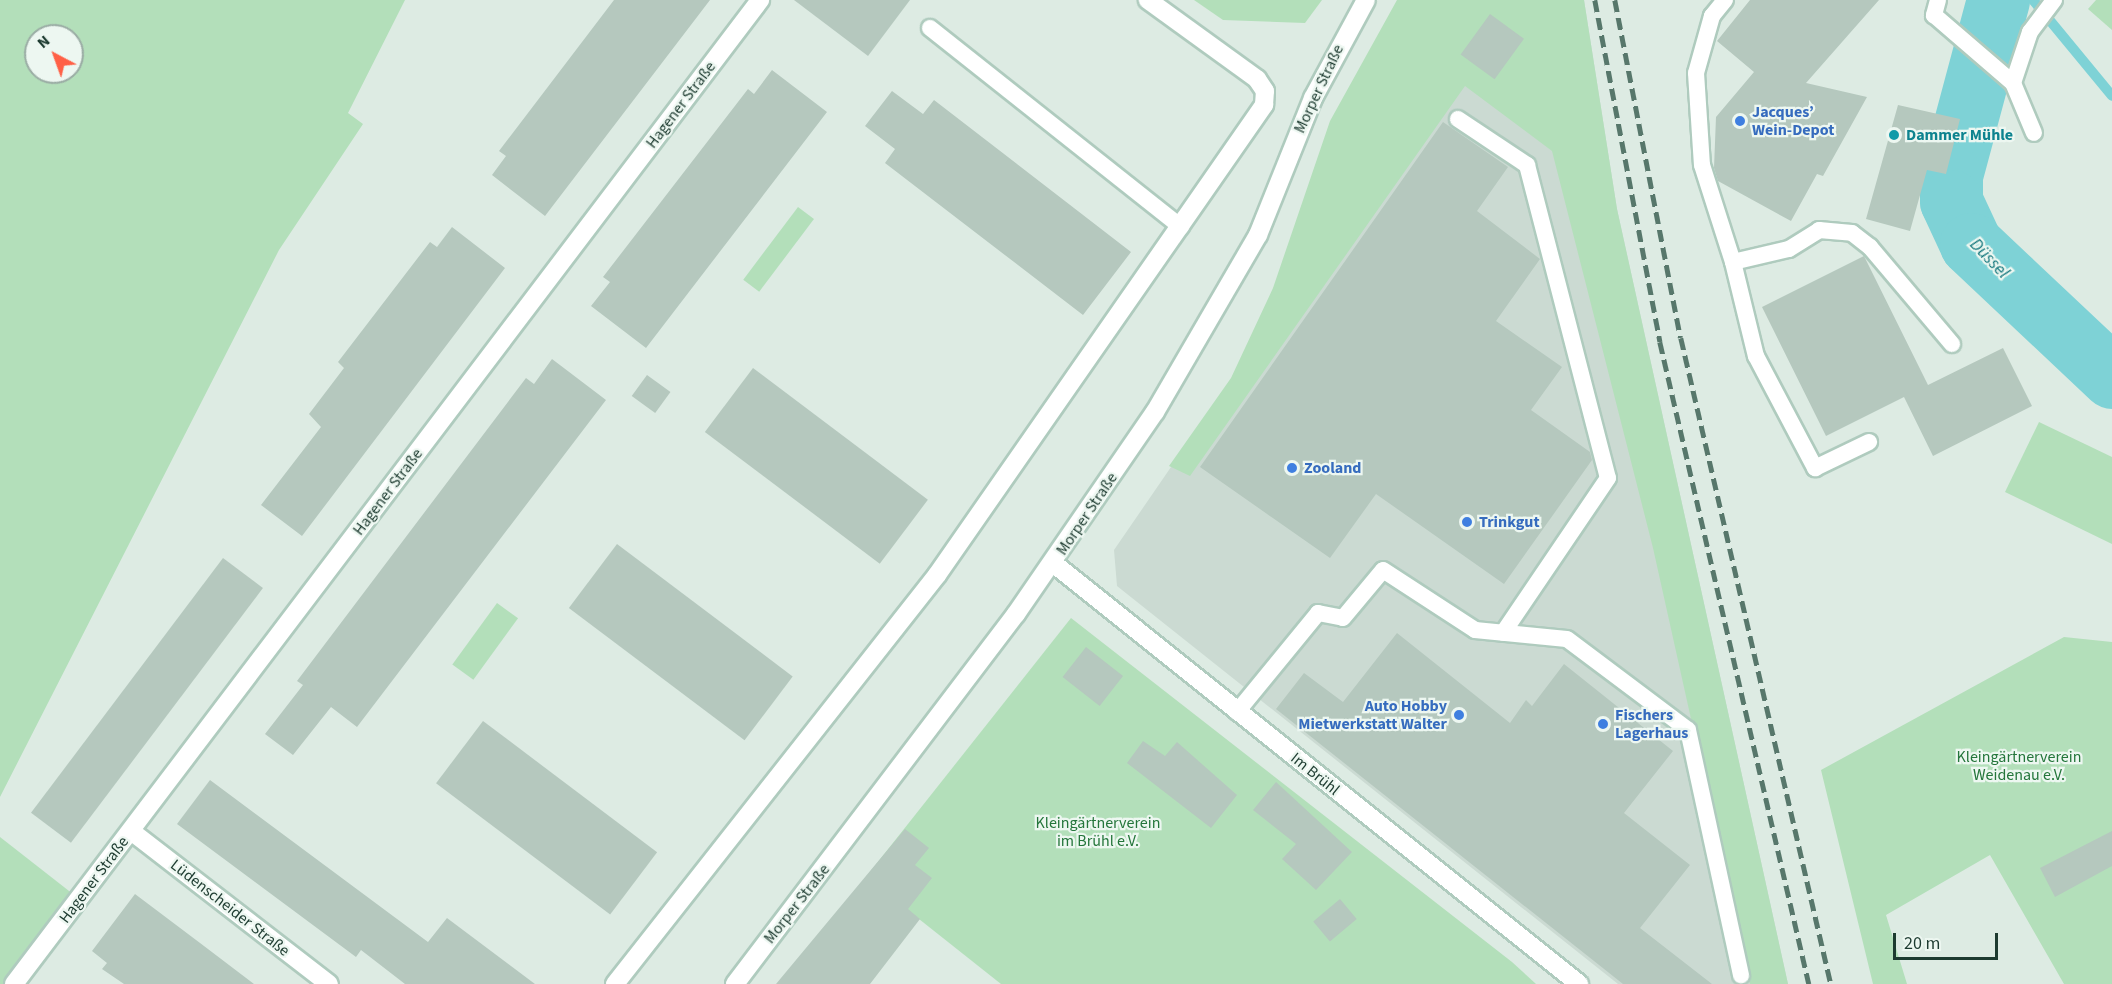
<!DOCTYPE html>
<meta charset="utf-8">
<style>
body{margin:0}
#map{position:relative;width:2112px;height:984px;overflow:hidden;background:#ddebe3;font-family:"Source Sans 3",sans-serif}
div>[style]{position:absolute}
.built>*{inset:0;background:#cbdad2}
.green>*{inset:0;background:#b3dfba;transform-origin:0 0}
.water>*{inset:0;background:#7ed2d6}
.stream>*{height:10px;margin:-5px;padding:0 5px;transform-origin:5px;border-radius:5px;background:#7ed2d6}
.river>*{height:63px;margin:-31.5px;padding:0 31.5px;transform-origin:31.5px;border-radius:31.5px;background:#7ed2d6}
.building>*{inset:0;background:#b5c8be;transform-origin:0 0}
.roads{filter:drop-shadow(2px 0 #afcbbe) drop-shadow(-2px 0 #afcbbe) drop-shadow(0 2px #afcbbe) drop-shadow(0 -2px #afcbbe)}
.service>*{height:16px;margin:-8px;padding:0 8px;transform-origin:8px;border-radius:8px;background:#fff}
.minor>*{height:18px;margin:-9px;padding:0 9px;transform-origin:9px;border-radius:9px;background:#fff}
.tertiary>*{height:18px;margin:-9px;padding:0 9px;transform-origin:9px;border-radius:9px;background:#fff}
.secondary>*{height:18px;margin:-9px;padding:0 9px;transform-origin:9px;border-radius:9px;background:#fff}
.rail>*{height:4.5px;margin-top:-2.25px;transform-origin:0;background:repeating-linear-gradient(90deg,#57776b 0 12px,transparent 0 18px)}
.dots>*{width:16px;height:16px;translate:-50% -50%;box-sizing:border-box;border:3px solid #edf7f1;border-radius:50%}
span{translate:-50% -50%;white-space:nowrap;text-align:center;line-height:1.15;-webkit-text-stroke:4.5px #edf7f1;paint-order:stroke}
.street-label{font-size:16px;color:#1d3b30}
.shop-label{font-size:16px;color:#366cbe;font-weight:700}
.left{translate:0 -50%;text-align:left}
.right{translate:-100% -50%;text-align:right}
.culture-label{font-size:16px;color:#0d838f;font-weight:700}
.park-label{font-size:16px;color:#24763b}
.water-label{font-size:18px;color:#12767c;font-style:italic}
.north{position:absolute;left:24px;top:24px;width:60px;height:60px;box-sizing:border-box;background:#edf7f1;border:2px solid #9aaca4;border-radius:50%;rotate:319deg;font-size:16px;font-weight:700;line-height:24px;text-align:center;color:#1d3b30}
.north::after{content:'';display:block;margin:auto;width:21px;height:27px;background:#ff6046;clip-path:polygon(50% 0,100% 100%,50% 72%,0 100%)}
.scale{position:absolute;left:1893px;top:933px;width:105px;height:27px;box-sizing:border-box;border:3px solid #1d3b30;border-top:0;padding-left:8px;font-size:18px;line-height:21px;white-space:nowrap;color:#1d3b30;-webkit-text-stroke:4px #edf7f1;paint-order:stroke}
</style>
<div id="map">
<div class="built">
<div style="clip-path:polygon(1492px 0,1584px 0,1617px 209px,1788px 984px,1618px 984px,1117px 586px,1114px 550px)"></div>
</div>
<div class="green">
<div style="clip-path:polygon(evenodd,0 0,405px 0,348px 113px,363px 124px,279px 250px,0 797px,0 0,36px 36px,72px 36px,72px 72px,36px 72px,36px 36px)"></div>
<div style="clip-path:polygon(1194px 0,1322px 0,1305px 23px,1223px 20px)"></div>
<div style="clip-path:polygon(1397px 0,1584px 0,1617px 209px,1788px 984px,1750px 984px,1653px 548px,1552px 151px,1465px 86px,1190px 476px,1169px 466px,1231px 378px,1273px 288px,1330px 121px)"></div>
<div style="clip-path:polygon(2096px 0,2112px 0,2112px 30px,2088px 9px)"></div>
<div style="left:798px;top:207px;width:20px;height:91px;rotate:37deg"></div>
<div style="clip-path:polygon(2039px 422px,2112px 457px,2112px 544px,2005px 492px)"></div>
<div style="left:497px;top:603px;width:26px;height:76px;rotate:36deg"></div>
<div style="clip-path:polygon(1071px 618px,1512px 962px,1536px 984px,1001px 984px,866px 877px)"></div>
<div style="clip-path:polygon(2064px 637px,2112px 642px,2112px 984px,2064px 984px,1990px 855px,1886px 915px,1907px 984px,1873px 984px,1821px 770px)"></div>
<div style="clip-path:polygon(0 837px,78px 898px,11px 984px,0 984px)"></div>
</div>
<div class="water">
<div style="clip-path:polygon(1976px 0,2020px 0,1999px 69px,1973px 126px,1965px 126px,1953px 101px)"></div>
</div>
<div class="stream">
<div style="left:2033px;top:0;width:124px;rotate:50.5deg"></div>
</div>
<div class="river">
<div style="left:1998px;top:0;width:182px;rotate:105deg"></div>
<div style="left:1951px;top:176px;width:25px;rotate:90deg"></div>
<div style="left:1951px;top:201px;width:47px;rotate:65.1deg"></div>
<div style="left:1971px;top:244px;width:194px;rotate:43.3deg"></div>
</div>
<div class="building">
<div style="clip-path:polygon(614px 0,710px 0,545px 216px,492px 175px,506px 156px,499px 151px)"></div>
<div style="clip-path:polygon(794px 0,910px 0,868px 56px)"></div>
<div style="clip-path:polygon(1750px 0,1879px 0,1806px 83px,1867px 97px,1823px 176px,1817px 174px,1791px 221px,1718px 181px,1714px 168px,1716px 117px,1754px 72px,1717px 41px)"></div>
<div style="left:1490px;top:14px;width:42px;height:50px;rotate:36deg"></div>
<div style="clip-path:polygon(772px 70px,827px 112px,646px 348px,591px 306px,610px 282px,603px 277px,748px 89px,754px 94px)"></div>
<div style="clip-path:polygon(892px 91px,923px 114px,934px 100px,1131px 252px,1083px 315px,885px 163px,895px 149px,865px 126px)"></div>
<div style="clip-path:polygon(1898px 105px,1960px 119px,1946px 174px,1927px 170px,1910px 231px,1866px 219px)"></div>
<div style="clip-path:polygon(1443px 122px,1508px 167px,1477px 211px,1540px 259px,1496px 321px,1562px 367px,1531px 410px,1590px 452px,1592px 460px,1504px 584px,1376px 494px,1330px 558px,1200px 467px)"></div>
<div style="clip-path:polygon(452px 227px,505px 268px,302px 536px,261px 505px,321px 427px,309px 414px,344px 368px,338px 362px,430px 242px,437px 247px)"></div>
<div style="clip-path:polygon(1864px 256px,1928px 385px,2003px 348px,2032px 406px,1933px 456px,1904px 397px,1826px 436px,1762px 307px)"></div>
<div style="clip-path:polygon(552px 359px,606px 400px,357px 727px,331px 707px,293px 755px,265px 734px,303px 685px,297px 681px,526px 378px,534px 384px)"></div>
<div style="left:753px;top:368px;width:219px;height:80px;rotate:37deg"></div>
<div style="left:647px;top:375px;width:29px;height:26px;rotate:36deg"></div>
<div style="left:617px;top:544px;width:220px;height:80px;rotate:37deg"></div>
<div style="left:223px;top:558px;width:50px;height:319px;rotate:37deg"></div>
<div style="clip-path:polygon(1397px 633px,1510px 723px,1526px 700px,1532px 706px,1564px 664px,1673px 751px,1624px 813px,1690px 865px,1640px 928px,1712px 984px,1623px 984px,1276px 709px,1304px 673px,1343px 702px)"></div>
<div style="left:1086px;top:647px;width:47px;height:38px;rotate:38deg"></div>
<div style="left:483px;top:721px;width:218px;height:78px;rotate:37deg"></div>
<div style="clip-path:polygon(1143px 741px,1165px 756px,1177px 742px,1237px 795px,1211px 828px,1127px 763px)"></div>
<div style="clip-path:polygon(210px 780px,428px 942px,447px 918px,535px 984px,405px 984px,361px 950px,356px 957px,177px 824px)"></div>
<div style="clip-path:polygon(1276px 782px,1352px 852px,1316px 890px,1282px 859px,1296px 844px,1253px 810px)"></div>
<div style="clip-path:polygon(905px 829px,929px 848px,915px 865px,932px 878px,908px 909px,920px 919px,870px 984px,776px 984px)"></div>
<div style="clip-path:polygon(2112px 831px,2112px 866px,2055px 897px,2040px 868px)"></div>
<div style="clip-path:polygon(135px 894px,204px 946px,254px 984px,124px 984px,102px 969px,107px 963px,92px 951px)"></div>
<div style="left:1340px;top:899px;width:26px;height:35px;rotate:50deg"></div>
</div>
<div class="roads">
<div class="service">
<div style="left:1725px;top:0;width:21px;rotate:129deg"></div>
<div style="left:1712px;top:16px;width:59px;rotate:105.7deg"></div>
<div style="left:1696px;top:73px;width:92px;rotate:86.3deg"></div>
<div style="left:1702px;top:165px;width:102px;rotate:72.3deg"></div>
<div style="left:1733px;top:262px;width:57px;rotate:-13.1deg"></div>
<div style="left:1789px;top:249px;width:36px;rotate:-32deg"></div>
<div style="left:1819px;top:230px;width:33px;rotate:5deg"></div>
<div style="left:1852px;top:233px;width:23px;rotate:38deg"></div>
<div style="left:1870px;top:247px;width:127px;rotate:49.8deg"></div>
<div style="left:1938px;top:0;width:16px;rotate:105deg"></div>
<div style="left:1934px;top:15px;width:104px;rotate:40.7deg"></div>
<div style="left:2013px;top:83px;width:54px;rotate:67.2deg"></div>
<div style="left:930px;top:28px;width:320px;rotate:38.4deg"></div>
<div style="left:2013px;top:83px;width:54px;rotate:-71.6deg"></div>
<div style="left:2030px;top:32px;width:40px;rotate:-53deg"></div>
<div style="left:1458px;top:119px;width:83px;rotate:33.7deg"></div>
<div style="left:1527px;top:165px;width:323px;rotate:75.5deg"></div>
<div style="left:1608px;top:478px;width:187px;rotate:124.1deg"></div>
<div style="left:1733px;top:262px;width:97px;rotate:76.3deg"></div>
<div style="left:1756px;top:356px;width:127px;rotate:62.2deg"></div>
<div style="left:1815px;top:468px;width:60px;rotate:-25.7deg"></div>
<div style="left:1237px;top:712px;width:128px;rotate:-50.7deg"></div>
<div style="left:1318px;top:613px;width:25px;rotate:11deg"></div>
<div style="left:1343px;top:618px;width:62px;rotate:-50.2deg"></div>
<div style="left:1383px;top:570px;width:110px;rotate:33.1deg"></div>
<div style="left:1475px;top:630px;width:92px;rotate:5.6deg"></div>
<div style="left:1567px;top:639px;width:151px;rotate:36.9deg"></div>
<div style="left:1688px;top:730px;width:251px;rotate:77.8deg"></div>
</div>
<div class="minor">
<div style="left:131px;top:831px;width:250px;rotate:37.7deg"></div>
<div style="left:14px;top:984px;width:1235px;rotate:-52.83deg"></div>
<div style="left:615px;top:984px;width:521px;rotate:-51.79deg"></div>
<div style="left:937px;top:575px;width:573px;rotate:-55.17deg"></div>
<div style="left:1264px;top:105px;width:14px;rotate:-86deg"></div>
<div style="left:1265px;top:91px;width:14px;rotate:-124deg"></div>
<div style="left:1257px;top:79px;width:135px;rotate:-144.1deg"></div>
</div>
<div class="tertiary">
<div style="left:1053px;top:563px;width:674px;rotate:38.67deg"></div>
</div>
<div class="secondary">
<div style="left:735px;top:984px;width:465px;rotate:-52.8deg"></div>
<div style="left:1016px;top:614px;width:245px;rotate:-55.5deg"></div>
<div style="left:1155px;top:412px;width:205px;rotate:-59.8deg"></div>
<div style="left:1258px;top:235px;width:148px;rotate:-68.1deg"></div>
<div style="left:1313px;top:98px;width:111px;rotate:-61.6deg"></div>
</div>
</div>
<div class="rail">
<div style="left:1595px;top:0;width:348px;rotate:79.2deg"></div>
<div style="left:1660px;top:342px;width:659px;rotate:76.93deg"></div>
<div style="left:1615px;top:0;width:344px;rotate:79deg"></div>
<div style="left:1681px;top:338px;width:663px;rotate:76.93deg"></div>
</div>
<div class="dots">
<div style="left:1740px;top:121px;background:#3f7fe0"></div>
<div style="left:1894px;top:135px;background:#0f9aa8"></div>
<div style="left:1292px;top:468px;background:#3f7fe0"></div>
<div style="left:1467px;top:522px;background:#3f7fe0"></div>
<div style="left:1459px;top:715px;background:#3f7fe0"></div>
<div style="left:1603px;top:724px;background:#3f7fe0"></div>
</div>
<div class="street-label">
<span style="left:1319px;top:89px;rotate:-65deg">Morper Straße</span>
<span style="left:681px;top:105px;rotate:-53deg">Hagener Straße</span>
<span style="left:388px;top:492px;rotate:-53deg">Hagener Straße</span>
<span style="left:1087px;top:514px;rotate:-56deg">Morper Straße</span>
<span style="left:1315px;top:774px;rotate:39deg">Im Brühl</span>
<span style="left:94px;top:880px;rotate:-53deg">Hagener Straße</span>
<span style="left:797px;top:904px;rotate:-52deg">Morper Straße</span>
<span style="left:230px;top:908px;rotate:38deg">Lüdenscheider Straße</span>
</div>
<div class="shop-label">
<span class="left" style="left:1752px;top:121px">Jacques’<br>Wein-Depot</span>
<span class="left" style="left:1304px;top:468px">Zooland</span>
<span class="left" style="left:1479px;top:522px">Trinkgut</span>
<span class="right" style="left:1447px;top:715px">Auto Hobby<br>Mietwerkstatt Walter</span>
<span class="left" style="left:1615px;top:724px">Fischers<br>Lagerhaus</span>
</div>
<div class="culture-label">
<span class="left" style="left:1906px;top:135px">Dammer Mühle</span>
</div>
<div class="park-label">
<span style="left:2019px;top:766px">Kleingärtnerverein<br>Weidenau e.V.</span>
<span style="left:1098px;top:832px">Kleingärtnerverein<br>im Brühl e.V.</span>
</div>
<div class="water-label">
<span style="left:1989px;top:259px;rotate:46deg">Düssel</span>
</div>
<div class="north">N</div>
<div class="scale">20 m</div>
</div>
